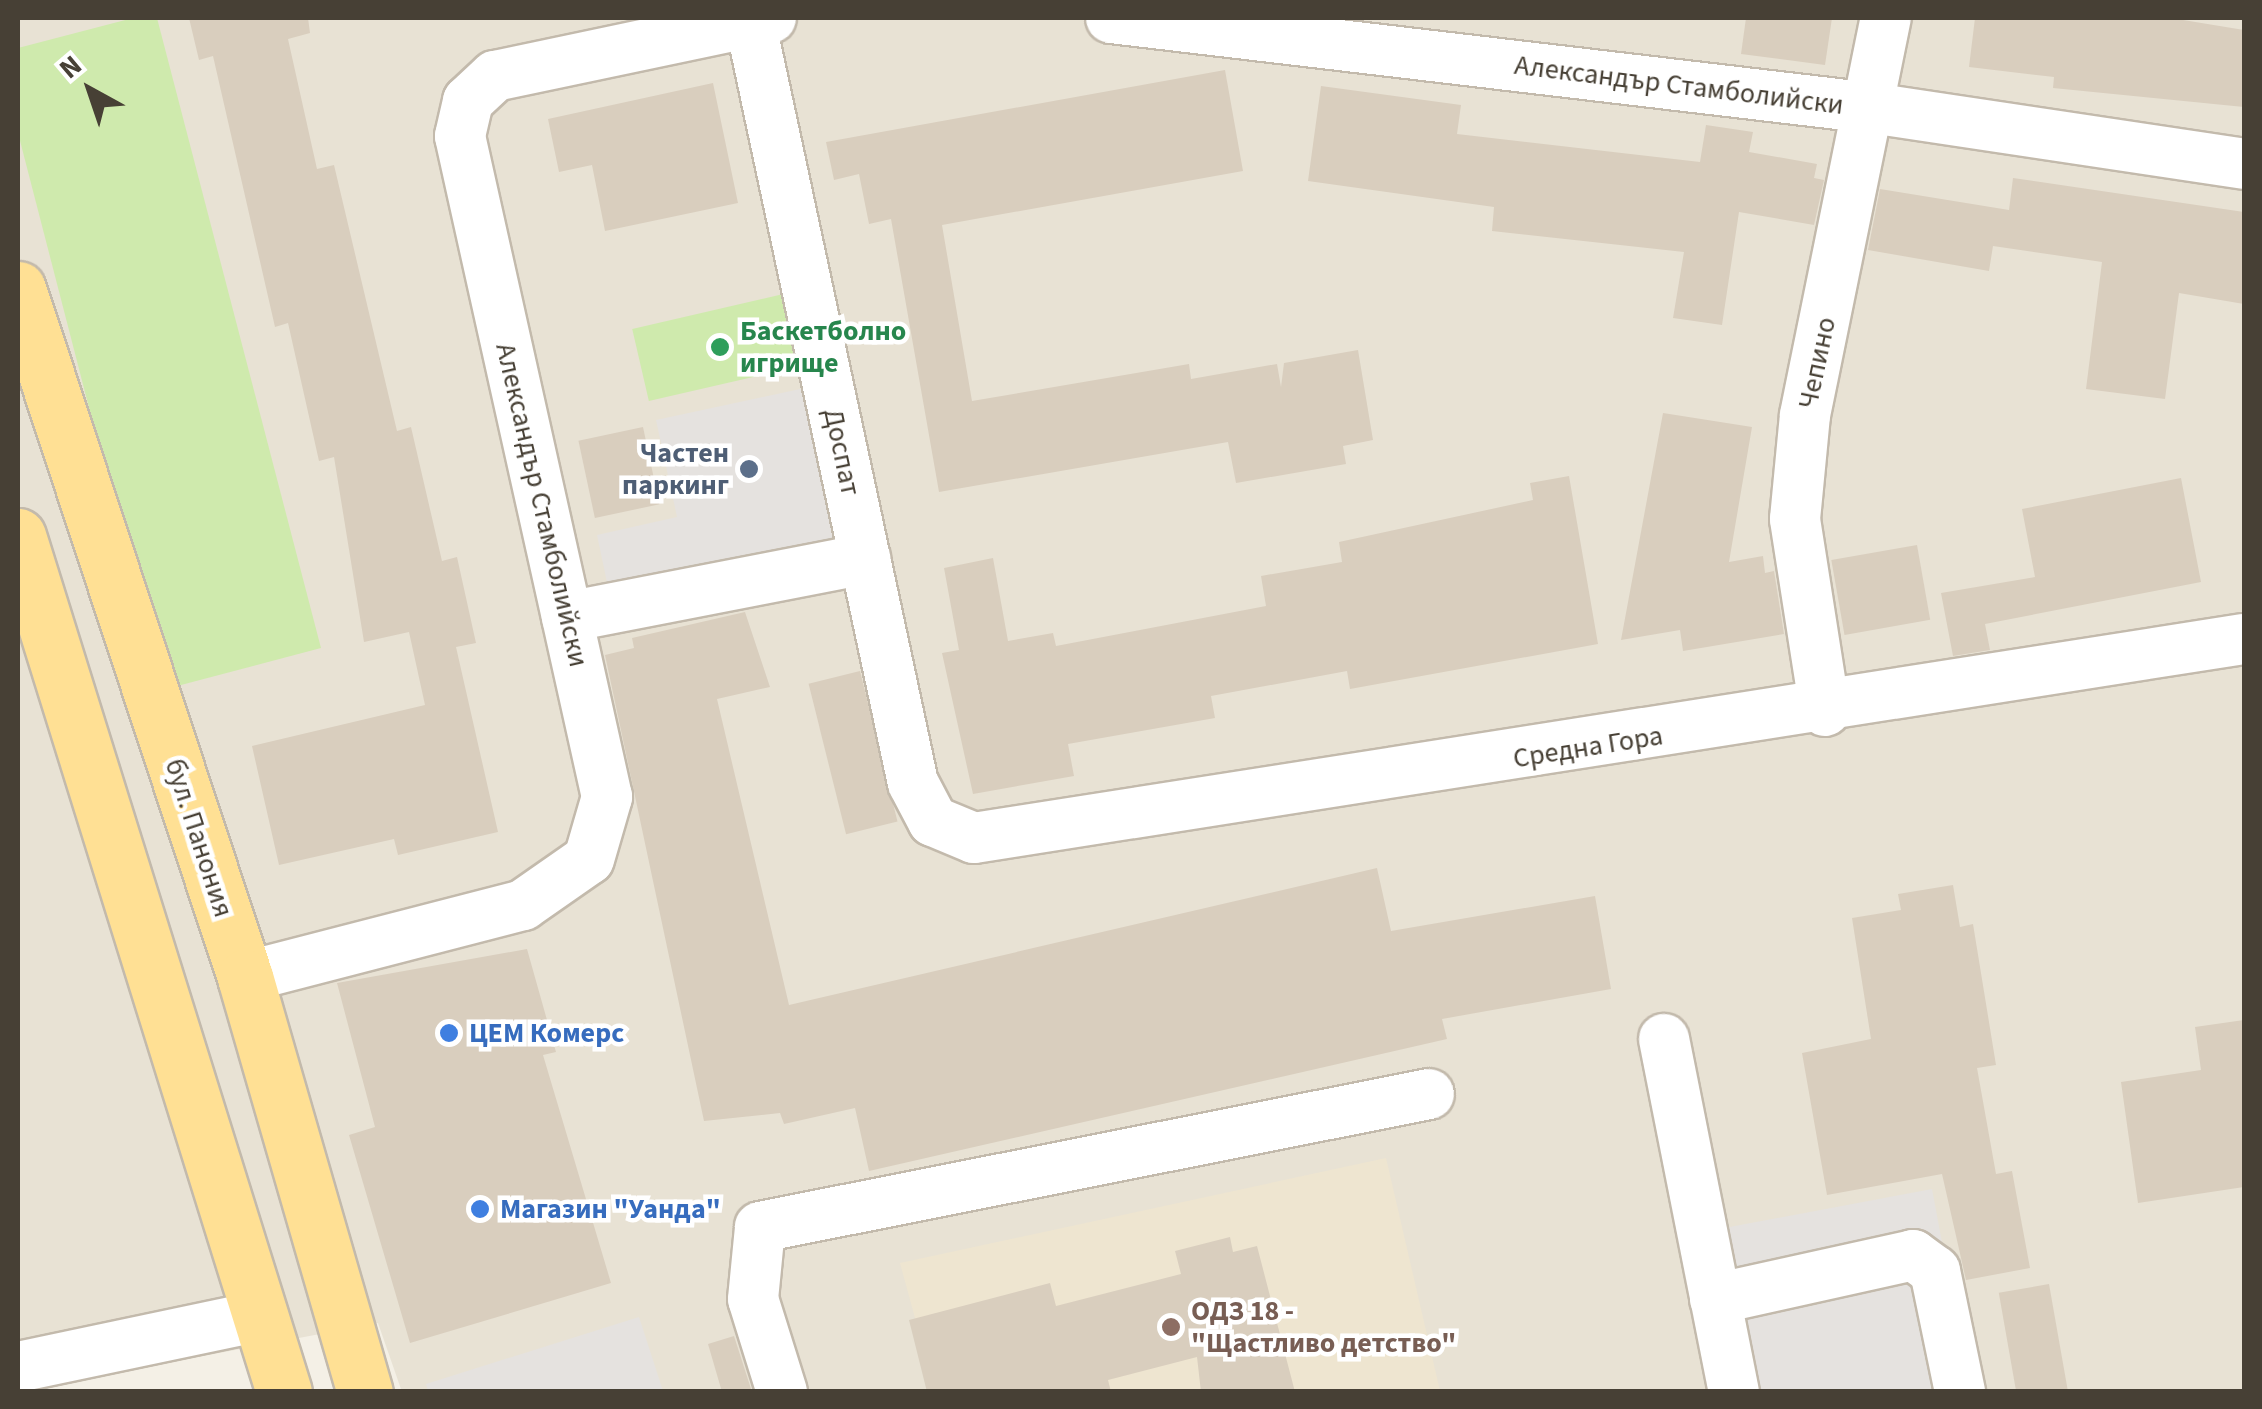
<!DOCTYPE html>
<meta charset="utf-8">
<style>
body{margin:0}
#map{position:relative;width:2262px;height:1409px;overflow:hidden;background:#f4f0e6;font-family:"Source Sans 3",sans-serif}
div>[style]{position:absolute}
.residential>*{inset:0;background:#e8e2d4}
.education>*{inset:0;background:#eee5d0}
.green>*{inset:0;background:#cfeaad;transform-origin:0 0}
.parking>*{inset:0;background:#e5e2df}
.building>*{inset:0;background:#d9cebe;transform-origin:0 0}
.roads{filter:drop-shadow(2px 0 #c3baac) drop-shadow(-2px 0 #c3baac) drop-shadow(0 2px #c3baac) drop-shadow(0 -2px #c3baac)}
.minor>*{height:50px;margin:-25px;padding:0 25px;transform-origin:25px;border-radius:25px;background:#fff}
.primary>*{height:55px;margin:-27.5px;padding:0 27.5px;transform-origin:27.5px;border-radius:27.5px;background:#ffe094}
.dots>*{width:28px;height:28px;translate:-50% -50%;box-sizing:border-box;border:5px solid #fff;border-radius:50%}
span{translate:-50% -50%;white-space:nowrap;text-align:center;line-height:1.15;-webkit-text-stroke:9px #fff;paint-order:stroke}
.street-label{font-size:28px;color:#474035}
.leisure-label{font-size:28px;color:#27864d;font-weight:700}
.left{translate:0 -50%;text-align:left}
.service-label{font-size:28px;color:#4e5e75;font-weight:700}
.right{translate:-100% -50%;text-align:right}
.shop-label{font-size:28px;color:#366cbe;font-weight:700}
.education-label{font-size:28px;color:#785e54;font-weight:700}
.frame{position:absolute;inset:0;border:20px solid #474035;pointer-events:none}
.north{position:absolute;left:40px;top:40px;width:100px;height:100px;-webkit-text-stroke:8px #fff;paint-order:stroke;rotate:320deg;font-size:28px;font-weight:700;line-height:40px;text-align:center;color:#474035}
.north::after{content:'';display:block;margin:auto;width:35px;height:45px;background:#474035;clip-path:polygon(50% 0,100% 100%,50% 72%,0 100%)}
</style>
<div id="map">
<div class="residential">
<div style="clip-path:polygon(18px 18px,2244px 18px,2244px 1391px,402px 1392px,378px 1323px,18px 1391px)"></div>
</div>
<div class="education">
<div style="clip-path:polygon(1386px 1158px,1440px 1391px,935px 1391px,900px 1263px)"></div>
</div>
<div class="green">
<div style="clip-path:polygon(133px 18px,157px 18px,321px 648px,162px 690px,18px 133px,18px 48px)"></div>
<div style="left:792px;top:292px;width:74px;height:164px;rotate:77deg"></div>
</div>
<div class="parking">
<div style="clip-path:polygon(814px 386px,847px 541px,609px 592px,597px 535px,677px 517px,656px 420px)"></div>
<div style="clip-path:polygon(1932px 1189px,1970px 1391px,1735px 1391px,1703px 1232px)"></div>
<div style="clip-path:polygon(639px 1317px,663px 1391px,428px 1391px,426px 1384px)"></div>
</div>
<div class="building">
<div style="clip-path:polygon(189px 18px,308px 18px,310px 33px,288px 39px,317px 169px,334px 165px,397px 431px,411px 427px,442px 561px,457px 557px,476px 643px,456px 647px,498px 832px,398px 855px,394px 839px,279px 865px,252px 746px,425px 705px,409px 632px,364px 642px,334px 457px,319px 461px,288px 323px,275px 327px,213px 56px,199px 60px)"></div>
<div style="clip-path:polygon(1746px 18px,1832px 18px,1825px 65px,1741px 54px)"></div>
<div style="clip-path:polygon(1975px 18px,2171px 18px,2244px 30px,2244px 107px,2053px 88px,2054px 77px,1969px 67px)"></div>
<div style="clip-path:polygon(1225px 70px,1243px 171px,942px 225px,972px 401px,1189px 364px,1191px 379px,1277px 364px,1281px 387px,1284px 363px,1358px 350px,1373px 440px,1343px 446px,1346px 464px,1236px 483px,1228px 442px,939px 492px,891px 219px,869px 224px,859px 174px,834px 180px,826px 142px)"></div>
<div style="clip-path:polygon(713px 83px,738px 203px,605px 231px,592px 165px,559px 172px,548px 119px)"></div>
<div style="clip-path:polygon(1321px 86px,1461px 105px,1457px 134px,1700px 162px,1706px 125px,1753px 132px,1749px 152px,1817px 164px,1814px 178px,1824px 180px,1814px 225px,1739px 212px,1722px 325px,1673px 318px,1684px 252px,1492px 231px,1494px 207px,1308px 181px)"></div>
<div style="clip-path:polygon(2013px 178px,2244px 212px,2244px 304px,2179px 293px,2165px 399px,2086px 389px,2102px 262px,1993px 246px,1989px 271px,1868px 250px,1880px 189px,2009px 210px)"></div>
<div style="clip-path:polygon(1663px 413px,1752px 427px,1729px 562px,1763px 556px,1765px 573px,1774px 571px,1784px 634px,1683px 651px,1680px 630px,1621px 640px)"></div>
<div style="left:643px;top:427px;width:79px;height:66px;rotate:78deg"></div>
<div style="clip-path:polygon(1569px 476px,1598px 644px,1350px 689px,1347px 671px,1211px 696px,1215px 718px,1068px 744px,1074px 776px,973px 794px,942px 653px,959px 650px,944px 568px,993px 558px,1008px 641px,1053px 633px,1056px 646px,1266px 606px,1261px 576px,1342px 562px,1339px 542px,1533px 500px,1530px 483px)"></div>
<div style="clip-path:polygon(2181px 478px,2201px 582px,1985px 624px,1990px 650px,1953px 656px,1941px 593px,2035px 577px,2022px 509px)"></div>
<div style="left:1917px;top:545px;width:76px;height:87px;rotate:80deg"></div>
<div style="clip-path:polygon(745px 612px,770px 687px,717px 699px,789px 1005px,1377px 868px,1391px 931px,1595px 896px,1611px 989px,1442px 1019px,1447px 1039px,869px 1171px,855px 1108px,784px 1124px,780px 1113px,704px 1121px,605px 655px,634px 648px,632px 638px)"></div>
<div style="left:860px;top:671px;width:155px;height:53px;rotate:76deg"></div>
<div style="clip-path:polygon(1953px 885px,1960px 927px,1973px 924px,1996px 1065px,1977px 1068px,1996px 1174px,2012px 1171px,2030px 1268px,1966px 1280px,1942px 1174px,1827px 1195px,1802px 1053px,1871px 1039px,1852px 918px,1901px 910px,1898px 894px)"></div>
<div style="clip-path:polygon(527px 949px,556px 1052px,543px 1055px,611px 1283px,410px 1343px,349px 1135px,375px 1127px,337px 983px)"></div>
<div style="clip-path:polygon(2244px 1020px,2244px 1187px,2138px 1203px,2121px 1082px,2201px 1070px,2195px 1027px)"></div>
<div style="clip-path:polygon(1230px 1237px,1233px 1252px,1257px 1246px,1295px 1392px,1201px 1392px,1197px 1357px,1108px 1380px,1111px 1392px,927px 1392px,909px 1320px,1050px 1283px,1056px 1306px,1181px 1274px,1175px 1251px)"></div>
<div style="left:2049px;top:1284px;width:110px;height:51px;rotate:80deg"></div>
<div style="clip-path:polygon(734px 1336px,752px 1392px,722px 1392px,708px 1344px)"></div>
</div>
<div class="roads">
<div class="minor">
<div style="left:1111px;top:18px;width:765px;rotate:6.75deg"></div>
<div style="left:1871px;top:108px;width:377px;rotate:8.5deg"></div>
<div style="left:750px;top:21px;width:779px;rotate:77.93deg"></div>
<div style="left:913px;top:783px;width:43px;rotate:62.2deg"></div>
<div style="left:933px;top:821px;width:44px;rotate:22.5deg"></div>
<div style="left:974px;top:838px;width:1285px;rotate:-8.91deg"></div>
<div style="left:567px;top:617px;width:304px;rotate:-11deg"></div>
<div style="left:1825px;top:711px;width:194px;rotate:-98.9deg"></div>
<div style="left:1795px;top:519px;width:104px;rotate:-84.5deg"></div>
<div style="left:1805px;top:415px;width:405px;rotate:-78.5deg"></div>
<div style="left:245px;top:977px;width:287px;rotate:-14.5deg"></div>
<div style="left:523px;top:905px;width:80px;rotate:-34.9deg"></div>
<div style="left:589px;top:859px;width:65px;rotate:-73.8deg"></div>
<div style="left:607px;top:797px;width:677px;rotate:-102.54deg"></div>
<div style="left:460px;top:136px;width:36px;rotate:-77deg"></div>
<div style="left:468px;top:101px;width:37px;rotate:-43deg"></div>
<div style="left:495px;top:76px;width:282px;rotate:-11.9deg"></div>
<div style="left:1664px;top:1039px;width:360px;rotate:78.8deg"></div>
<div style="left:1715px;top:1299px;width:203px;rotate:-12.5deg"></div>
<div style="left:1913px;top:1255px;width:27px;rotate:36deg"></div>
<div style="left:1935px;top:1271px;width:124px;rotate:78.3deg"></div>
<div style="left:18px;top:1367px;width:248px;rotate:-11.9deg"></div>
<div style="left:782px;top:1392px;width:97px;rotate:-107.3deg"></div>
<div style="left:753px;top:1299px;width:72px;rotate:-84.4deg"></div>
<div style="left:760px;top:1227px;width:682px;rotate:-11.24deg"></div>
</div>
<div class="primary">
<div style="left:18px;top:289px;width:724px;rotate:71.74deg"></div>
<div style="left:245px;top:977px;width:432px;rotate:73.9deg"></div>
<div style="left:18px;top:536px;width:896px;rotate:72.74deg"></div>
</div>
</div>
<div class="dots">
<div style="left:720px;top:347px;background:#2e9e5b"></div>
<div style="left:749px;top:469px;background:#5c6f8a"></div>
<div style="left:449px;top:1033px;background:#3f7fe0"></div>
<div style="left:480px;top:1209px;background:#3f7fe0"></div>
<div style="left:1171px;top:1327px;background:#8d6e63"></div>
</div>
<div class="street-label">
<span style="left:1679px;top:85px;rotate:7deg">Александър Стамболийски</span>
<span style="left:1817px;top:363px;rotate:-78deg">Чепино</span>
<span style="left:842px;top:452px;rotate:78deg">Доспат</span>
<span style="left:542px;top:505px;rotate:77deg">Александър Стамболийски</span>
<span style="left:1588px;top:747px;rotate:-9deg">Средна Гора</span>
<span style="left:199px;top:838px;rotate:72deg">бул. Панония</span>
</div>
<div class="leisure-label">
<span class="left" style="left:740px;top:347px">Баскетболно<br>игрище</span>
</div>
<div class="service-label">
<span class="right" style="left:729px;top:469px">Частен<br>паркинг</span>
</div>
<div class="shop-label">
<span class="left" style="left:469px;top:1033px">ЦЕМ Комерс</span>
<span class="left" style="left:500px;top:1209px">Магазин "Уанда"</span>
</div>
<div class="education-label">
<span class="left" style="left:1191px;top:1327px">ОДЗ 18 -<br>"Щастливо детство"</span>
</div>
<div class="frame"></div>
<div class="north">N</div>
</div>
